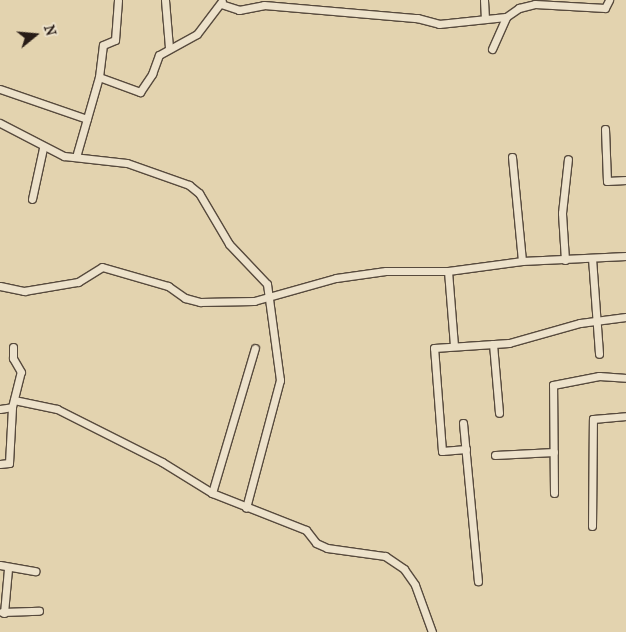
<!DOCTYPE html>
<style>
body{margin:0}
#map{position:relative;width:626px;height:632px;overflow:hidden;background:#e3d3af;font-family:"IM FELL French Canon",serif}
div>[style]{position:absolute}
.roads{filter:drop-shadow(1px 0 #574a3d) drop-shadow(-1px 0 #574a3d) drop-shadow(0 1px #574a3d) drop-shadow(0 -1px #574a3d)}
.minor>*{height:7px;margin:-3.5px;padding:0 3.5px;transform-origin:3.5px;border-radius:3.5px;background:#ede2cb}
span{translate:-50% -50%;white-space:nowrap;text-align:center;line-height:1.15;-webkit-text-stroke:4px #ede2cb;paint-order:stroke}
.north{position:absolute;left:10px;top:10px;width:50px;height:50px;-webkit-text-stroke:4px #ede2cb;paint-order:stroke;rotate:73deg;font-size:14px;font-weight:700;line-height:20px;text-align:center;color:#281c17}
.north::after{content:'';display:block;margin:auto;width:18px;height:22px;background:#281c17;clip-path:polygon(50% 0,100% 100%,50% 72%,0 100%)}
</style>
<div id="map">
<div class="roads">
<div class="minor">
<div style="left:165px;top:0;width:48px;rotate:85.2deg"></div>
<div style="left:484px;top:0;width:18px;rotate:87deg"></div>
<div style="left:221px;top:4px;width:19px;rotate:18deg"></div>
<div style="left:239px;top:10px;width:25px;rotate:-11deg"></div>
<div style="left:264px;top:5px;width:154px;rotate:4.9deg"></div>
<div style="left:417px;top:18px;width:23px;rotate:15deg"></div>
<div style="left:439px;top:24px;width:67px;rotate:-6deg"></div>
<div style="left:492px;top:49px;width:35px;rotate:-66deg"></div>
<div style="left:506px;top:17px;width:16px;rotate:-35deg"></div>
<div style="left:519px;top:8px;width:16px;rotate:-14deg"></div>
<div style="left:535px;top:4px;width:70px;rotate:3.3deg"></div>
<div style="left:605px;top:8px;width:9px;rotate:-63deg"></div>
<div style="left:99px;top:77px;width:44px;rotate:20.1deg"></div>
<div style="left:140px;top:92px;width:22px;rotate:-56deg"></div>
<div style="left:152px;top:74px;width:20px;rotate:-70deg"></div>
<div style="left:159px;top:55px;width:43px;rotate:-28.9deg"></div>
<div style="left:197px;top:34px;width:41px;rotate:-52.9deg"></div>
<div style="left:0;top:89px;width:92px;rotate:19deg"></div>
<div style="left:0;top:123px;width:72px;rotate:27.3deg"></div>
<div style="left:64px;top:156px;width:63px;rotate:6.3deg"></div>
<div style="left:127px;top:163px;width:66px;rotate:19.5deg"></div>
<div style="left:189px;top:185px;width:13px;rotate:39deg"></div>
<div style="left:199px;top:193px;width:59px;rotate:59.5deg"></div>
<div style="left:229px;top:244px;width:55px;rotate:46.5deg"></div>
<div style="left:267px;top:284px;width:97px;rotate:82.3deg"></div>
<div style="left:280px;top:380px;width:132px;rotate:104.9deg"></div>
<div style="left:605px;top:129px;width:52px;rotate:87.8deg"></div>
<div style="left:607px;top:181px;width:19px;rotate:-3deg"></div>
<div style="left:76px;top:157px;width:83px;rotate:-74deg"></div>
<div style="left:99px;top:77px;width:32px;rotate:-83deg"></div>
<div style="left:103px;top:45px;width:13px;rotate:-23deg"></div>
<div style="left:115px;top:40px;width:40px;rotate:-85.7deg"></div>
<div style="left:512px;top:157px;width:104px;rotate:84.5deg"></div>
<div style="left:32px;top:199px;width:52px;rotate:-77.8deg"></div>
<div style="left:592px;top:258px;width:96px;rotate:85.8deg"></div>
<div style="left:565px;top:260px;width:47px;rotate:-93.7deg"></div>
<div style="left:562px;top:213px;width:54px;rotate:-83.7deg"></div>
<div style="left:448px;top:271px;width:75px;rotate:85.4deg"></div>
<div style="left:0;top:286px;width:25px;rotate:12deg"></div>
<div style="left:24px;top:291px;width:55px;rotate:-9.5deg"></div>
<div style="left:78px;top:282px;width:28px;rotate:-32deg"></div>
<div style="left:102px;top:267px;width:69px;rotate:16.1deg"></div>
<div style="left:168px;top:286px;width:21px;rotate:35deg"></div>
<div style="left:185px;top:298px;width:16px;rotate:15deg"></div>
<div style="left:200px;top:302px;width:54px;rotate:-1.1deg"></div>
<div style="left:254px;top:301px;width:85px;rotate:-15.7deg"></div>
<div style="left:336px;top:278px;width:50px;rotate:-8deg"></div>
<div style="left:386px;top:271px;width:62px"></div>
<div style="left:448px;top:271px;width:75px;rotate:-7.7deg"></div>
<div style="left:522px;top:261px;width:104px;rotate:-2.8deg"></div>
<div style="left:493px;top:344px;width:69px;rotate:85deg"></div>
<div style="left:14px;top:400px;width:44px;rotate:11.8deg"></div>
<div style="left:57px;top:409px;width:118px;rotate:26.8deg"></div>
<div style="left:162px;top:462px;width:59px;rotate:31.8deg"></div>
<div style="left:212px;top:493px;width:101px;rotate:21.5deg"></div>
<div style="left:306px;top:530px;width:16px;rotate:52deg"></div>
<div style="left:316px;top:543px;width:12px;rotate:24deg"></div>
<div style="left:327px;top:548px;width:59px;rotate:7.9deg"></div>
<div style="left:385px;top:556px;width:23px;rotate:34deg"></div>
<div style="left:404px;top:569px;width:19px;rotate:55deg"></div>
<div style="left:415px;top:585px;width:50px;rotate:70.1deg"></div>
<div style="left:0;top:409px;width:12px;rotate:-9deg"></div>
<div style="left:463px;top:423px;width:159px;rotate:84.6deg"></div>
<div style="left:466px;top:449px;width:24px;rotate:175deg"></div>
<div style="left:442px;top:451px;width:103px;rotate:-94.4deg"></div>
<div style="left:434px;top:348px;width:75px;rotate:-3.8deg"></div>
<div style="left:509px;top:343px;width:74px;rotate:-15.7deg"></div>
<div style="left:580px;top:323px;width:46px;rotate:-7.4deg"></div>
<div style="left:495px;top:455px;width:59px;rotate:-2.9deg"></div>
<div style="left:0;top:464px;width:9px;rotate:-6deg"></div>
<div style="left:9px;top:463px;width:56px;rotate:-86.9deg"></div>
<div style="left:12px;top:407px;width:36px;rotate:-76deg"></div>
<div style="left:21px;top:372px;width:16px;rotate:-120deg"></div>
<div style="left:13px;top:358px;width:11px;rotate:-90deg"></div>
<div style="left:212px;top:493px;width:151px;rotate:-73.5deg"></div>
<div style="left:554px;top:493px;width:108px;rotate:-90.5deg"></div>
<div style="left:553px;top:385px;width:47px;rotate:-11.1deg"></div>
<div style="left:599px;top:376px;width:27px;rotate:4deg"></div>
<div style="left:592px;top:526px;width:107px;rotate:-89.5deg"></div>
<div style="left:593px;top:419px;width:33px;rotate:-5deg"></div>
<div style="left:0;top:565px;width:36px;rotate:10deg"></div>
<div style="left:2px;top:612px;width:37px;rotate:-2deg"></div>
<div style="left:4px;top:613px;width:44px;rotate:-84.8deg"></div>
</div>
</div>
<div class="north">N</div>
</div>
